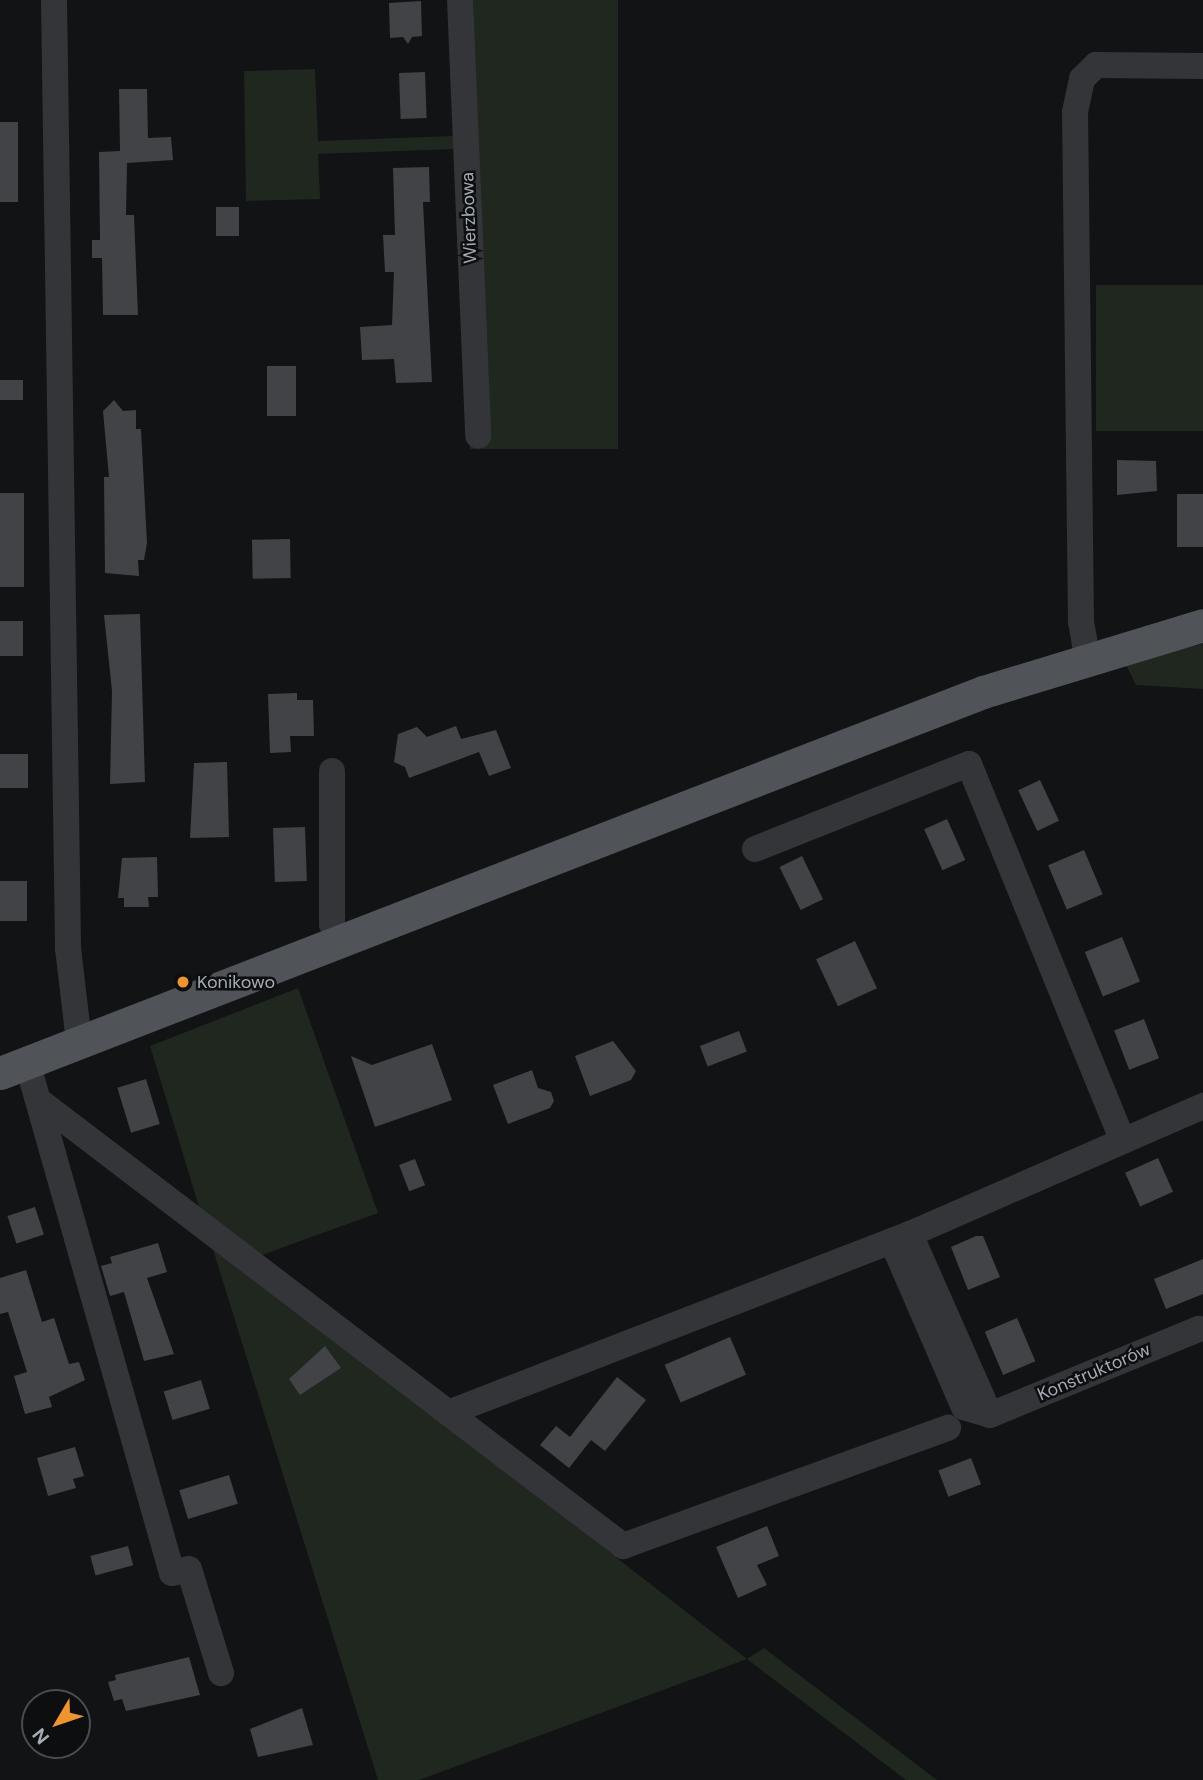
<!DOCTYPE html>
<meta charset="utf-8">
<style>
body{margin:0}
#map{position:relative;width:1203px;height:1780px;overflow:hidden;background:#121314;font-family:"DM Sans",sans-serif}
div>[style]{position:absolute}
.green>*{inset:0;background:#1f271f;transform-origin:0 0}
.building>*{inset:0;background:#414347;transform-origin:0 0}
.minor>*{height:26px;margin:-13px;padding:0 13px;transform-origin:13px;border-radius:13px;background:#343539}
.major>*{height:33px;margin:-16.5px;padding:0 16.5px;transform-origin:16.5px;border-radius:16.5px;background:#505358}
.dots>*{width:19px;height:19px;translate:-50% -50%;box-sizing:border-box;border:4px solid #0d0e0f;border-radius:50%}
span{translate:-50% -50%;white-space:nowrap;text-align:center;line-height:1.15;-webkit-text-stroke:5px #0d0e0f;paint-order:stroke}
.street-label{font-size:18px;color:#a4abb4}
.poi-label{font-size:18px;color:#a4abb4}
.left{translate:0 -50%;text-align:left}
.north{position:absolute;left:21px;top:1689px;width:70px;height:70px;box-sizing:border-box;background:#0d0e0f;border:2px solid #494d51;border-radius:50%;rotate:231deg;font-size:19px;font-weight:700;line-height:28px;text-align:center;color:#a4abb4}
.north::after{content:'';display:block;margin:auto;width:24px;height:32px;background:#ee9430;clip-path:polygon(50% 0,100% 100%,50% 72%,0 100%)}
</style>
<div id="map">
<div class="green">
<div style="left:470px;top:0;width:148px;height:449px"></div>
<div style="clip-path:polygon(315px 69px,318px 141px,454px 136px,455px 149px,318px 154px,320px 199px,246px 201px,244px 71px)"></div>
<div style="left:1203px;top:285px;width:146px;height:107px;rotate:90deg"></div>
<div style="clip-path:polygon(1203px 644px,1203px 689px,1136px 685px,1124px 661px)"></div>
<div style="clip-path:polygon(298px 988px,378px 1213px,259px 1256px,200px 1210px,150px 1046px)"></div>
<div style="clip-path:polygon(211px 1243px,747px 1659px,764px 1648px,937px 1780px,906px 1780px,747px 1659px,419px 1780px,378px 1780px)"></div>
</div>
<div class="building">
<div style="clip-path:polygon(421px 1px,422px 36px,412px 37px,408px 44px,403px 37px,390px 38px,389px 3px)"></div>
<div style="left:425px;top:72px;width:46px;height:26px;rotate:88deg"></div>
<div style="clip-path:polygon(119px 89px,147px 89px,148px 138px,171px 137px,173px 160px,127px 163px,126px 215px,134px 215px,138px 315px,103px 315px,102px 258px,92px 258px,92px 240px,100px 240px,99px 152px,120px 151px)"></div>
<div style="left:0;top:122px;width:18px;height:80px"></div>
<div style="clip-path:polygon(429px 167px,430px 202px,423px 202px,432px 382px,396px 383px,394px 359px,362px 360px,360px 327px,392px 325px,394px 272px,385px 272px,383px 235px,395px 235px,393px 168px)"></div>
<div style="left:216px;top:207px;width:23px;height:29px"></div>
<div style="left:267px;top:366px;width:29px;height:50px"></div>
<div style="left:0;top:380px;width:23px;height:20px"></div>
<div style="clip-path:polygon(114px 400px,123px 411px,136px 410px,136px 429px,141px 429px,147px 543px,144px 560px,138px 560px,139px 576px,105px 573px,104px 477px,109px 477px,103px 411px)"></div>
<div style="clip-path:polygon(1117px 460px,1156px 461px,1157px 491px,1117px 495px)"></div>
<div style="left:0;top:493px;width:24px;height:94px"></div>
<div style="left:1177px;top:494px;width:26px;height:53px"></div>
<div style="left:290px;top:539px;width:39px;height:38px;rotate:89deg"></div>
<div style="clip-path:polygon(140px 614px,145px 782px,110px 784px,112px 691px,104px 615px)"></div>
<div style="left:0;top:621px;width:23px;height:35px"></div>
<div style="clip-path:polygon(297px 693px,297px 700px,313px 700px,314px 736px,290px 736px,291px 752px,270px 753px,268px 694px)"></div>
<div style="clip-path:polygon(456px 726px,461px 739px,496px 730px,511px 768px,489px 776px,479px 752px,409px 778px,405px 767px,394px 762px,398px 734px,417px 727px,427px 737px)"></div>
<div style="left:0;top:754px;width:28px;height:34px"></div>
<div style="clip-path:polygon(227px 762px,229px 837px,190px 838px,194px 763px)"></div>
<div style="left:1040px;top:780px;width:45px;height:24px;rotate:65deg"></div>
<div style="left:947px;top:819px;width:45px;height:25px;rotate:66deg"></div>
<div style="left:305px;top:827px;width:54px;height:32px;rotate:88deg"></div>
<div style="left:1084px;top:850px;width:48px;height:39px;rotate:67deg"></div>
<div style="left:802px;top:856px;width:48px;height:25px;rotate:64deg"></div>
<div style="clip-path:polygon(157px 857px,158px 897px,148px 897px,149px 907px,124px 907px,124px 898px,118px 898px,122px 858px)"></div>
<div style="left:0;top:881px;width:27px;height:40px"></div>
<div style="left:1122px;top:937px;width:48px;height:40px;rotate:68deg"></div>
<div style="left:855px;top:941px;width:52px;height:43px;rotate:65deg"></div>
<div style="left:1144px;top:1019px;width:42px;height:32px;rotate:69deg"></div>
<div style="left:739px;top:1031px;width:22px;height:42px;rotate:69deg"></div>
<div style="clip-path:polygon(613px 1041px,636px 1071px,631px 1080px,590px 1096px,575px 1056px)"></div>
<div style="clip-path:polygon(432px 1044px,452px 1100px,375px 1127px,351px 1056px,372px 1065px)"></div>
<div style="clip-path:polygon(532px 1070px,538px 1088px,551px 1092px,554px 1101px,550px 1108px,508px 1124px,493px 1085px)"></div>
<div style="left:146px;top:1079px;width:47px;height:30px;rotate:73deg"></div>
<div style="left:1158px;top:1158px;width:37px;height:36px;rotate:66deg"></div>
<div style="left:415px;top:1159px;width:28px;height:17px;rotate:69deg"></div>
<div style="left:35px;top:1207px;width:29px;height:29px;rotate:72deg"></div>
<div style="clip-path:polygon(976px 1236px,983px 1236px,1000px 1277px,968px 1290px,951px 1247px)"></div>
<div style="clip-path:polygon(158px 1243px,167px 1272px,147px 1278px,174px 1354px,144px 1361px,124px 1292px,110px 1296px,101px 1266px,112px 1263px,110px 1257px)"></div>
<div style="clip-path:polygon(1203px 1259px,1203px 1294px,1166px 1309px,1154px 1279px)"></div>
<div style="clip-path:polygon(26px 1270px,42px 1322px,54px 1318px,69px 1364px,79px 1362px,85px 1380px,49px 1397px,52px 1407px,25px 1414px,14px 1376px,27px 1372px,8px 1312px,0 1314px,0 1278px)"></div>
<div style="left:1017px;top:1318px;width:47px;height:35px;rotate:67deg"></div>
<div style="left:730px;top:1337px;width:41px;height:71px;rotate:67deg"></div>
<div style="clip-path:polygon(325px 1346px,341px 1368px,300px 1395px,289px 1379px)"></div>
<div style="clip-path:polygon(617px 1377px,646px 1400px,605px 1451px,591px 1440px,569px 1468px,540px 1445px,556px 1426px,570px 1437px)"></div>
<div style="left:201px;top:1380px;width:30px;height:39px;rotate:73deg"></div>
<div style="clip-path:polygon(75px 1447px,84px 1476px,73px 1479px,76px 1488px,48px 1496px,37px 1458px)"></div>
<div style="left:971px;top:1458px;width:28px;height:35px;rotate:69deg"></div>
<div style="left:229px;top:1475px;width:30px;height:52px;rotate:73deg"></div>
<div style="clip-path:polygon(767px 1526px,779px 1556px,757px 1565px,767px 1585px,738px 1598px,716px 1547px)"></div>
<div style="left:128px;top:1546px;width:20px;height:39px;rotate:75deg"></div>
<div style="clip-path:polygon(189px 1657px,200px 1695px,126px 1711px,122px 1699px,114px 1701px,108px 1682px,116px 1680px,115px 1675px)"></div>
<div style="clip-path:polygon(302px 1708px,313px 1745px,258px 1757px,250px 1729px)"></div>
</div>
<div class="minor">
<div style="left:54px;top:0;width:948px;rotate:89.15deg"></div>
<div style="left:68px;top:948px;width:95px;rotate:83.3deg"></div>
<div style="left:460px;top:0;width:436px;rotate:87.6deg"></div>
<div style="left:1087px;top:656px;width:35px;rotate:-100deg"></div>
<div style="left:1081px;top:622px;width:510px;rotate:-90.67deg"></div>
<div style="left:1075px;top:112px;width:34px;rotate:-78deg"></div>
<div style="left:1082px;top:79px;width:20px;rotate:-45deg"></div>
<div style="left:1096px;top:65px;width:107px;rotate:0.5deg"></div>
<div style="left:332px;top:771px;width:153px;rotate:90deg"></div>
<div style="left:332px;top:924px;width:18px;rotate:68deg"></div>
<div style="left:755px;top:849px;width:230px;rotate:-21.7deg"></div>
<div style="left:969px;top:764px;width:407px;rotate:67.8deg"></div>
<div style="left:27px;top:1062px;width:531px;rotate:74.16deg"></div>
<div style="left:172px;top:1573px;width:17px;rotate:-13deg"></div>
<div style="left:189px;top:1569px;width:109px;rotate:72.9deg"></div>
<div style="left:38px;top:1100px;width:736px;rotate:37.32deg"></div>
<div style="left:623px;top:1546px;width:346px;rotate:-20deg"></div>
<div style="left:910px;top:1234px;width:198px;rotate:66.2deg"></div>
<div style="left:892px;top:1241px;width:181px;rotate:66.6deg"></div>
<div style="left:964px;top:1407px;width:27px;rotate:17deg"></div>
<div style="left:448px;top:1413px;width:495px;rotate:-21.2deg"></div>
<div style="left:910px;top:1234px;width:320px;rotate:-23.6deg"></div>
<div style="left:990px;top:1415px;width:226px;rotate:-22.4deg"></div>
</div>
<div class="major">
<div style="left:0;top:1073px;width:1054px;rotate:-21.19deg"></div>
<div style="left:983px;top:692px;width:230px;rotate:-16.9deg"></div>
</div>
<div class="dots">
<div style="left:183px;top:982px;background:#ee9430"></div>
</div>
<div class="street-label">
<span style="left:469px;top:218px;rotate:-92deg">Wierzbowa</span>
<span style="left:1094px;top:1372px;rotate:-23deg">Konstruktorów</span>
</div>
<div class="poi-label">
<span class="left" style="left:197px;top:982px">Konikowo</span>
</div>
<div class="north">N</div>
</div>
